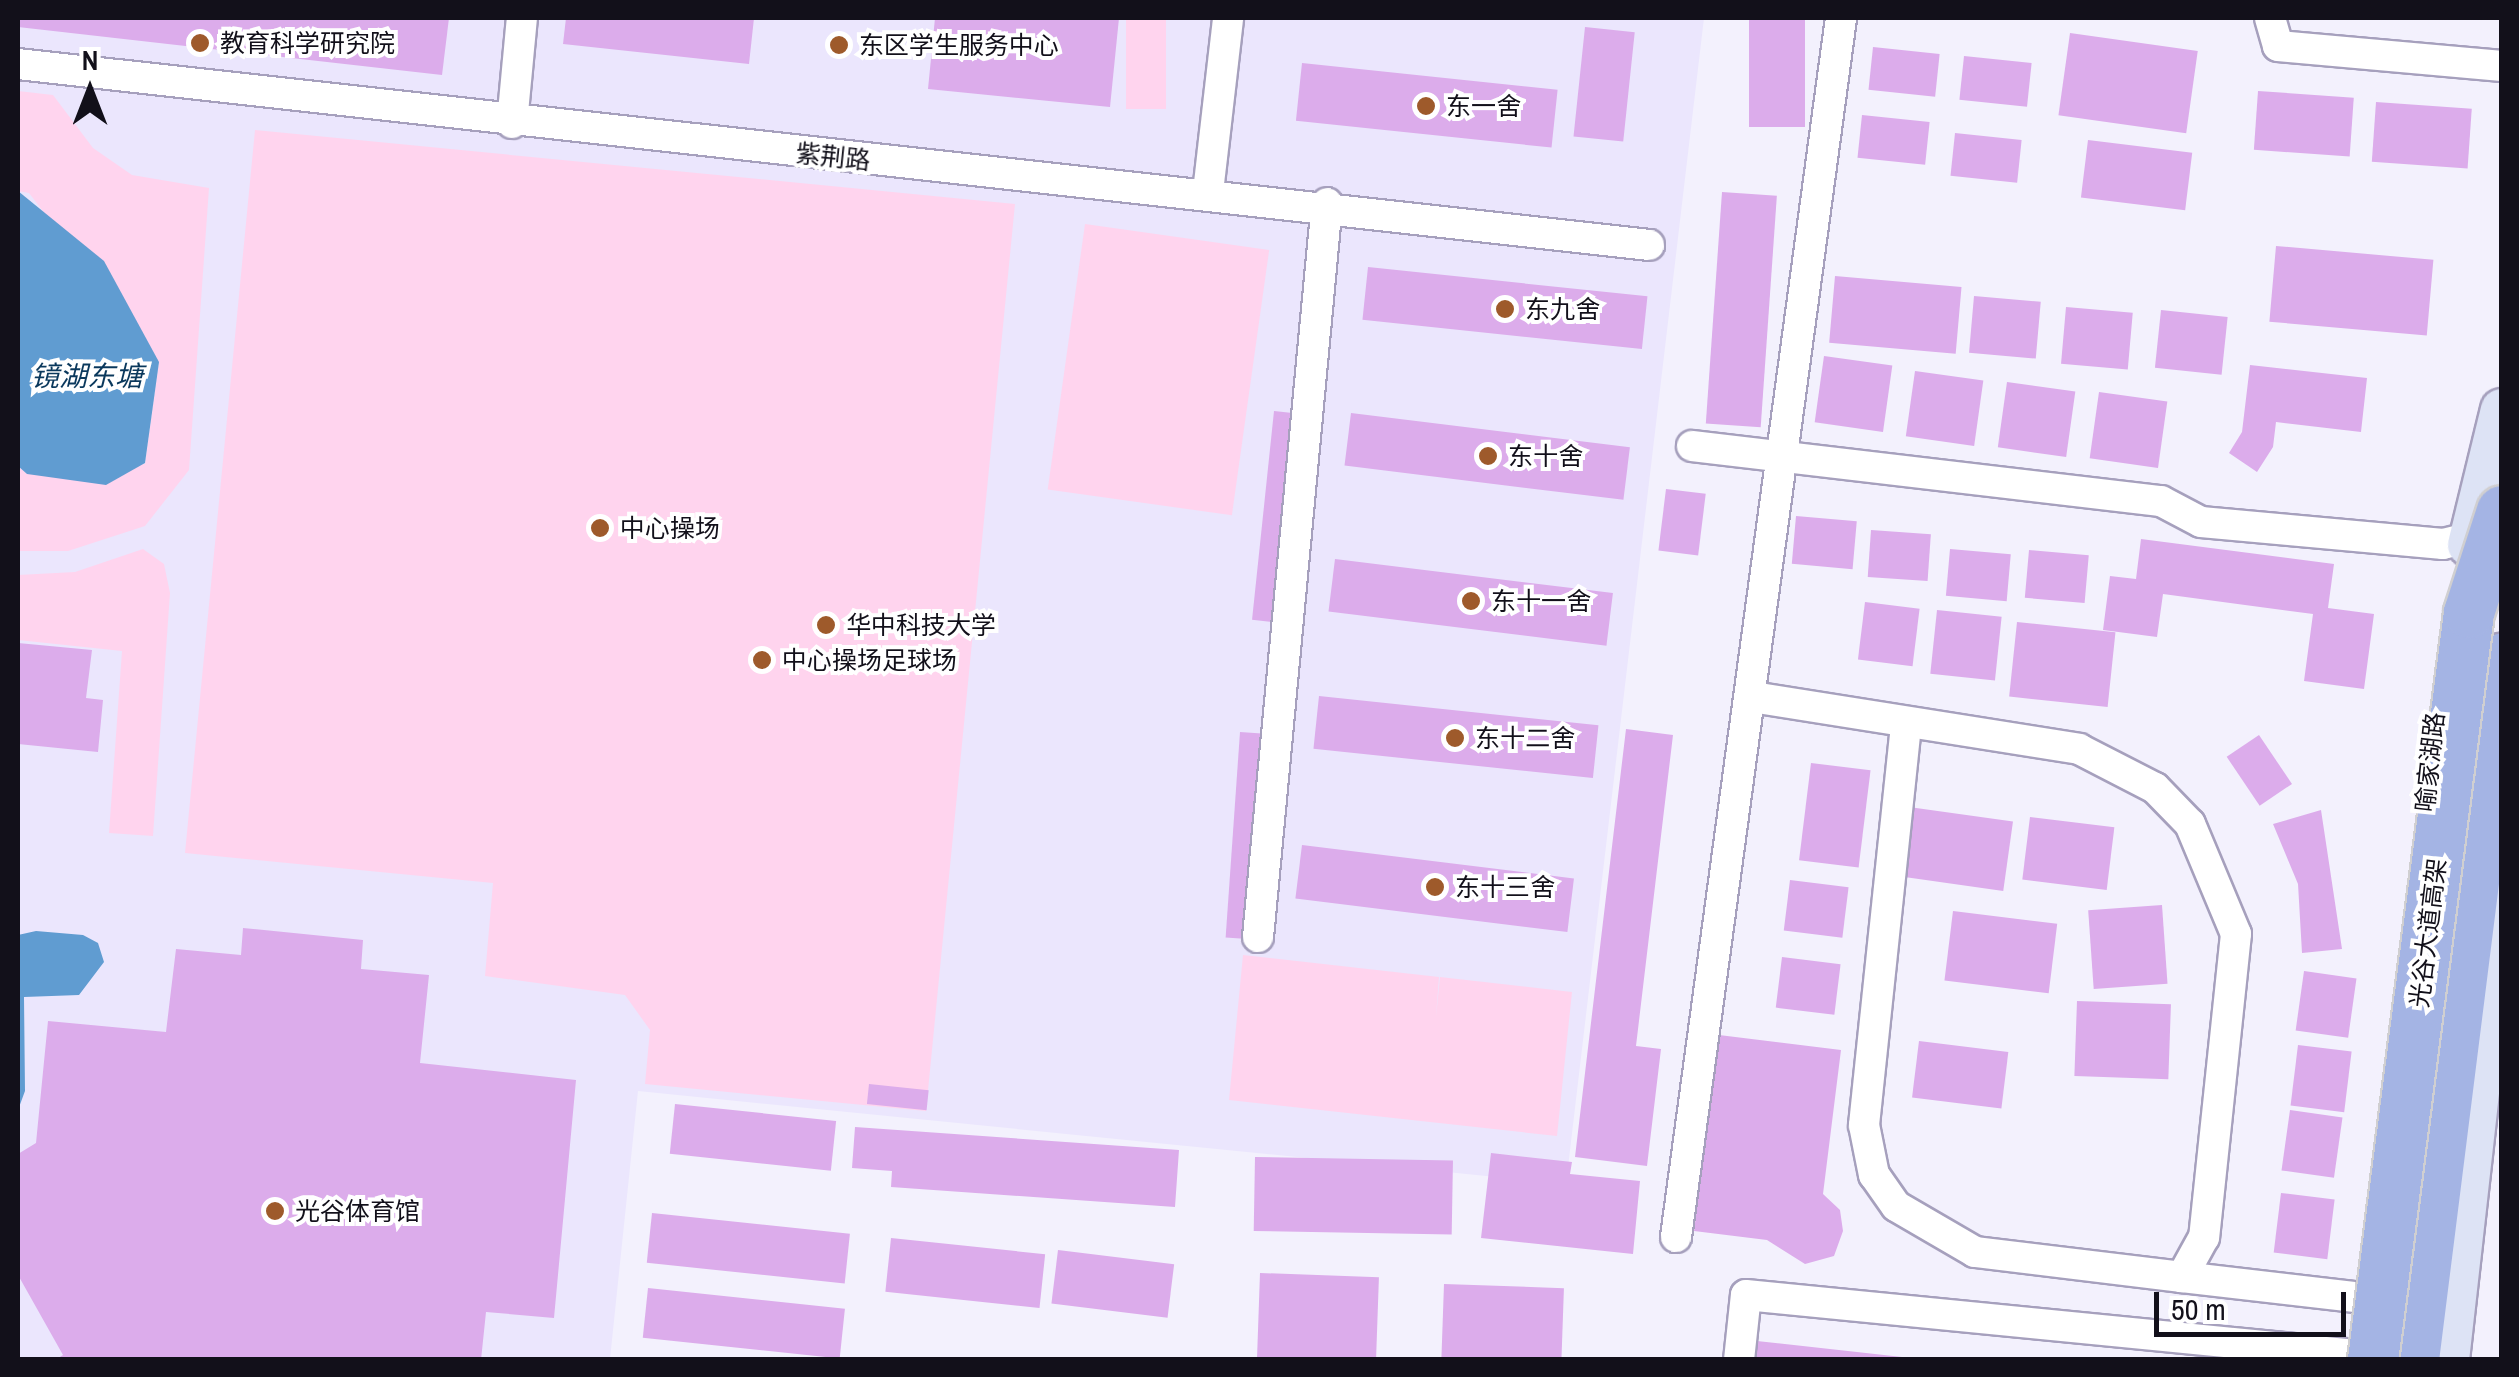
<!DOCTYPE html>
<meta charset="utf-8">
<style>
body{margin:0}
#map{position:relative;width:2519px;height:1377px;overflow:hidden;background:#f3f1fd;font-family:"Archivo Narrow","Noto Sans SC",sans-serif}
div>[style]{position:absolute}
.built>*{inset:0;background:#ebe6fd}
.green>*{inset:0;background:#ffd4ee;transform-origin:0 0}
.water>*{inset:0;background:#609cd1}
.building>*{inset:0;background:#dcaceb;transform-origin:0 0}
.roads{filter:drop-shadow(2px 0 #a6a0bd) drop-shadow(-2px 0 #a6a0bd) drop-shadow(0 2px #a6a0bd) drop-shadow(0 -2px #a6a0bd)}
.minor>*{height:30px;margin:-15px;padding:0 15px;transform-origin:15px;border-radius:15px;background:#fff}
.secondary>*{height:42px;margin:-21px;padding:0 21px;transform-origin:21px;border-radius:21px;background:#dde3f5}
.trunk>*{height:50px;margin:-25px;padding:0 25px;transform-origin:25px;border-radius:25px;background:#a4b4e4}
.bridges{filter:drop-shadow(2px 0 #d0cfd1) drop-shadow(-2px 0 #d0cfd1) drop-shadow(0 2px #d0cfd1) drop-shadow(0 -2px #d0cfd1)}
.trunk-bridge>*{height:50px;margin:-25px;padding:0 25px;transform-origin:25px;border-radius:25px;background:#a4b4e4}
.dots>*{width:28px;height:28px;translate:-50% -50%;box-sizing:border-box;border:5px solid #fff;border-radius:50%}
span{translate:-50% -50%;white-space:nowrap;text-align:center;line-height:1.15;-webkit-text-stroke:8px #fff;paint-order:stroke}
.poi-label{font-size:25px;color:#12101a}
.left{translate:0 -50%;text-align:left}
.street-label{font-size:25px;color:#12101a}
.water-label{font-size:28px;color:#0a385c;font-style:italic}
.frame{position:absolute;inset:0;border:20px solid #12101a;pointer-events:none}
.north{position:absolute;left:40px;top:40px;width:100px;height:100px;-webkit-text-stroke:8px #fff;paint-order:stroke;rotate:0deg;font-size:28px;font-weight:700;line-height:40px;text-align:center;color:#12101a}
.north::after{content:'';display:block;margin:auto;width:35px;height:45px;background:#12101a;clip-path:polygon(50% 0,100% 100%,50% 72%,0 100%)}
.scale{position:absolute;left:2154px;top:1292px;width:192px;height:45px;box-sizing:border-box;border:5px solid #12101a;border-top:0;padding-left:12px;font-size:30px;line-height:35px;white-space:nowrap;color:#12101a;-webkit-text-stroke:8px #fff;paint-order:stroke}
</style>
<div id="map">
<div class="built">
<div style="clip-path:polygon(18px 18px,1704px 18px,1566px 1184px,638px 1091px,610px 1359px,18px 1359px)"></div>
</div>
<div class="green">
<div style="left:1126px;top:18px;width:40px;height:91px"></div>
<div style="clip-path:polygon(18px 91px,53px 95px,93px 148px,132px 175px,209px 188px,189px 470px,145px 526px,68px 551px,18px 551px,18px 466px,27px 474px,145px 464px,159px 362px,29px 193px,18px 191px)"></div>
<div style="clip-path:polygon(255px 130px,1015px 204px,926px 1111px,645px 1084px,650px 1030px,625px 995px,485px 976px,493px 883px,185px 853px)"></div>
<div style="left:1085px;top:224px;width:186px;height:268px;rotate:8deg"></div>
<div style="clip-path:polygon(143px 549px,164px 564px,170px 593px,153px 836px,109px 833px,122px 651px,18px 640px,18px 575px,75px 572px)"></div>
<div style="clip-path:polygon(1243px 955px,1439px 977px,1436px 1017px,1440px 977px,1572px 992px,1557px 1136px,1229px 1100px)"></div>
</div>
<div class="water">
<div style="clip-path:polygon(18px 191px,104px 261px,159px 362px,145px 463px,106px 485px,27px 474px,18px 466px)"></div>
<div style="clip-path:polygon(36px 931px,83px 935px,98px 943px,104px 962px,79px 995px,24px 997px,25px 1091px,18px 1110px,18px 935px)"></div>
</div>
<div class="building">
<div style="clip-path:polygon(18px 18px,449px 18px,442px 75px,18px 27px)"></div>
<div style="clip-path:polygon(566px 18px,754px 18px,749px 64px,563px 44px)"></div>
<div style="clip-path:polygon(935px 18px,1119px 18px,1110px 107px,928px 89px)"></div>
<div style="left:1749px;top:18px;width:56px;height:109px"></div>
<div style="left:1585px;top:27px;width:50px;height:110px;rotate:6deg"></div>
<div style="left:2070px;top:33px;width:129px;height:83px;rotate:8deg"></div>
<div style="left:1873px;top:47px;width:67px;height:43px;rotate:6deg"></div>
<div style="left:1964px;top:56px;width:68px;height:44px;rotate:6deg"></div>
<div style="left:1302px;top:63px;width:257px;height:58px;rotate:6deg"></div>
<div style="left:2258px;top:91px;width:96px;height:59px;rotate:4deg"></div>
<div style="left:2376px;top:102px;width:96px;height:60px;rotate:4deg"></div>
<div style="left:1862px;top:115px;width:68px;height:43px;rotate:6deg"></div>
<div style="left:1955px;top:133px;width:67px;height:43px;rotate:6deg"></div>
<div style="left:2088px;top:140px;width:105px;height:58px;rotate:7deg"></div>
<div style="left:1722px;top:192px;width:55px;height:232px;rotate:4deg"></div>
<div style="left:2276px;top:246px;width:158px;height:76px;rotate:5deg"></div>
<div style="left:1368px;top:267px;width:281px;height:53px;rotate:6deg"></div>
<div style="left:1835px;top:276px;width:127px;height:67px;rotate:5deg"></div>
<div style="left:1974px;top:296px;width:67px;height:57px;rotate:5deg"></div>
<div style="left:2066px;top:307px;width:67px;height:57px;rotate:5deg"></div>
<div style="left:2161px;top:310px;width:67px;height:58px;rotate:6deg"></div>
<div style="left:1824px;top:356px;width:69px;height:67px;rotate:8deg"></div>
<div style="clip-path:polygon(2250px 365px,2367px 378px,2361px 432px,2276px 422px,2273px 447px,2257px 472px,2229px 453px,2242px 432px)"></div>
<div style="left:1915px;top:371px;width:69px;height:66px;rotate:8deg"></div>
<div style="left:2007px;top:382px;width:69px;height:66px;rotate:8deg"></div>
<div style="left:2099px;top:392px;width:69px;height:67px;rotate:8deg"></div>
<div style="left:1274px;top:411px;width:28px;height:210px;rotate:6deg"></div>
<div style="left:1351px;top:413px;width:281px;height:53px;rotate:7deg"></div>
<div style="left:1666px;top:489px;width:40px;height:62px;rotate:7deg"></div>
<div style="left:1796px;top:516px;width:61px;height:48px;rotate:5deg"></div>
<div style="left:1871px;top:530px;width:60px;height:47px;rotate:4deg"></div>
<div style="clip-path:polygon(2141px 539px,2334px 564px,2328px 608px,2374px 614px,2364px 689px,2304px 681px,2313px 614px,2163px 594px,2157px 637px,2103px 630px,2110px 576px,2136px 579px)"></div>
<div style="left:1950px;top:549px;width:61px;height:47px;rotate:5deg"></div>
<div style="left:2029px;top:550px;width:60px;height:48px;rotate:5deg"></div>
<div style="left:1335px;top:559px;width:280px;height:53px;rotate:7deg"></div>
<div style="left:1865px;top:602px;width:55px;height:58px;rotate:7deg"></div>
<div style="left:1937px;top:610px;width:65px;height:64px;rotate:6deg"></div>
<div style="left:2017px;top:622px;width:99px;height:75px;rotate:6deg"></div>
<div style="clip-path:polygon(18px 643px,92px 650px,86px 698px,103px 700px,98px 752px,18px 744px)"></div>
<div style="left:1319px;top:696px;width:281px;height:53px;rotate:6deg"></div>
<div style="clip-path:polygon(1626px 729px,1673px 735px,1636px 1046px,1661px 1049px,1647px 1166px,1575px 1157px)"></div>
<div style="left:1240px;top:732px;width:29px;height:206px;rotate:4deg"></div>
<div style="left:2259px;top:735px;width:59px;height:39px;rotate:56deg"></div>
<div style="left:1811px;top:763px;width:60px;height:98px;rotate:7deg"></div>
<div style="left:1909px;top:807px;width:105px;height:70px;rotate:8deg"></div>
<div style="clip-path:polygon(2321px 810px,2342px 949px,2302px 953px,2298px 884px,2273px 824px)"></div>
<div style="left:2030px;top:817px;width:85px;height:63px;rotate:7deg"></div>
<div style="left:1302px;top:845px;width:274px;height:54px;rotate:7deg"></div>
<div style="left:1790px;top:880px;width:59px;height:51px;rotate:7deg"></div>
<div style="left:2162px;top:905px;width:79px;height:74px;rotate:86deg"></div>
<div style="left:1953px;top:911px;width:105px;height:70px;rotate:7deg"></div>
<div style="clip-path:polygon(243px 928px,363px 940px,361px 969px,429px 975px,420px 1063px,576px 1080px,554px 1318px,486px 1312px,481px 1360px,55px 1360px,63px 1355px,18px 1275px,18px 1154px,36px 1143px,48px 1021px,166px 1032px,176px 949px,241px 955px)"></div>
<div style="left:1782px;top:957px;width:59px;height:51px;rotate:7deg"></div>
<div style="left:2304px;top:971px;width:53px;height:60px;rotate:8deg"></div>
<div style="left:2077px;top:1001px;width:94px;height:75px;rotate:2deg"></div>
<div style="clip-path:polygon(1719px 1035px,1841px 1050px,1823px 1194px,1840px 1210px,1843px 1231px,1834px 1256px,1805px 1264px,1767px 1240px,1694px 1231px)"></div>
<div style="left:1919px;top:1041px;width:90px;height:57px;rotate:7deg"></div>
<div style="left:2298px;top:1045px;width:54px;height:61px;rotate:7deg"></div>
<div style="left:869px;top:1084px;width:60px;height:20px;rotate:6deg"></div>
<div style="left:675px;top:1104px;width:162px;height:50px;rotate:6deg"></div>
<div style="left:2290px;top:1110px;width:53px;height:61px;rotate:8deg"></div>
<div style="clip-path:polygon(855px 1127px,1179px 1150px,1175px 1207px,891px 1187px,892px 1171px,852px 1168px)"></div>
<div style="clip-path:polygon(1491px 1153px,1572px 1162px,1570px 1174px,1640px 1181px,1633px 1254px,1481px 1238px)"></div>
<div style="left:1255px;top:1157px;width:198px;height:74px;rotate:1deg"></div>
<div style="left:2281px;top:1193px;width:54px;height:60px;rotate:7deg"></div>
<div style="left:652px;top:1213px;width:199px;height:50px;rotate:6deg"></div>
<div style="left:891px;top:1238px;width:155px;height:54px;rotate:6deg"></div>
<div style="left:1058px;top:1250px;width:117px;height:54px;rotate:7deg"></div>
<div style="left:1260px;top:1273px;width:119px;height:87px;rotate:2deg"></div>
<div style="left:1444px;top:1284px;width:120px;height:76px;rotate:2deg"></div>
<div style="left:648px;top:1288px;width:198px;height:50px;rotate:6deg"></div>
<div style="clip-path:polygon(1757px 1341px,1902px 1357px,1902px 1360px,1755px 1360px)"></div>
</div>
<div class="roads">
<div class="minor">
<div style="left:2270px;top:18px;width:29px;rotate:74deg"></div>
<div style="left:2278px;top:46px;width:225px;rotate:5.1deg"></div>
<div style="left:18px;top:64px;width:1641px;rotate:6.33deg"></div>
<div style="left:512px;top:123px;width:105px;rotate:-84.6deg"></div>
<div style="left:1208px;top:192px;width:175px;rotate:-83.4deg"></div>
<div style="left:1692px;top:446px;width:472px;rotate:6.7deg"></div>
<div style="left:2161px;top:501px;width:45px;rotate:27.7deg"></div>
<div style="left:2201px;top:522px;width:243px;rotate:5.2deg"></div>
<div style="left:2443px;top:544px;width:46px;rotate:-13.7deg"></div>
<div style="left:1752px;top:697px;width:331px;rotate:9deg"></div>
<div style="left:2079px;top:749px;width:85px;rotate:27.2deg"></div>
<div style="left:2155px;top:788px;width:50px;rotate:45.8deg"></div>
<div style="left:2190px;top:824px;width:119px;rotate:67.3deg"></div>
<div style="left:2236px;top:934px;width:305px;rotate:96deg"></div>
<div style="left:2204px;top:1237px;width:46px;rotate:118.8deg"></div>
<div style="left:2182px;top:1277px;width:209px;rotate:-173.1deg"></div>
<div style="left:1975px;top:1252px;width:91px;rotate:-149.8deg"></div>
<div style="left:1896px;top:1206px;width:38px;rotate:-125deg"></div>
<div style="left:1874px;top:1175px;width:51px;rotate:-101.3deg"></div>
<div style="left:1864px;top:1125px;width:404px;rotate:-84deg"></div>
<div style="left:1258px;top:937px;width:737px;rotate:-84.63deg"></div>
<div style="left:1676px;top:1237px;width:1230px;rotate:-82.29deg"></div>
<div style="left:2182px;top:1277px;width:190px;rotate:6.6deg"></div>
<div style="left:1739px;top:1360px;width:65px;rotate:-83.9deg"></div>
<div style="left:1746px;top:1295px;width:623px;rotate:5.62deg"></div>
</div>
<div class="secondary">
<div style="left:2469px;top:545px;width:139px;rotate:-76.3deg"></div>
<div style="left:2448px;top:1360px;width:487px;rotate:-83.6deg"></div>
</div>
<div class="trunk">
<div style="left:2414px;top:1360px;width:707px;rotate:-82.84deg"></div>
</div>
</div>
<div class="bridges">
<div class="trunk-bridge">
<div style="left:2373px;top:1360px;width:753px;rotate:-82.68deg"></div>
<div style="left:2469px;top:613px;width:107px;rotate:-72.1deg"></div>
</div>
</div>
<div class="dots">
<div style="left:200px;top:43px;background:#9e5a2b"></div>
<div style="left:839px;top:45px;background:#9e5a2b"></div>
<div style="left:1426px;top:106px;background:#9e5a2b"></div>
<div style="left:1505px;top:309px;background:#9e5a2b"></div>
<div style="left:1488px;top:456px;background:#9e5a2b"></div>
<div style="left:600px;top:528px;background:#9e5a2b"></div>
<div style="left:1471px;top:601px;background:#9e5a2b"></div>
<div style="left:826px;top:625px;background:#9e5a2b"></div>
<div style="left:762px;top:660px;background:#9e5a2b"></div>
<div style="left:1455px;top:738px;background:#9e5a2b"></div>
<div style="left:1435px;top:887px;background:#9e5a2b"></div>
<div style="left:275px;top:1211px;background:#9e5a2b"></div>
</div>
<div class="poi-label">
<span class="left" style="left:220px;top:43px">教育科学研究院</span>
<span class="left" style="left:859px;top:45px">东区学生服务中心</span>
<span class="left" style="left:1446px;top:106px">东一舍</span>
<span class="left" style="left:1525px;top:309px">东九舍</span>
<span class="left" style="left:1508px;top:456px">东十舍</span>
<span class="left" style="left:620px;top:528px">中心操场</span>
<span class="left" style="left:1491px;top:601px">东十一舍</span>
<span class="left" style="left:846px;top:625px">华中科技大学</span>
<span class="left" style="left:782px;top:660px">中心操场足球场</span>
<span class="left" style="left:1475px;top:738px">东十二舍</span>
<span class="left" style="left:1455px;top:887px">东十三舍</span>
<span class="left" style="left:295px;top:1211px">光谷体育馆</span>
</div>
<div class="street-label">
<span style="left:833px;top:157px;rotate:6deg">紫荆路</span>
<span style="left:2430px;top:762px;rotate:-84deg">喻家湖路</span>
<span style="left:2428px;top:933px;rotate:-83deg">光谷大道高架</span>
</div>
<div class="water-label">
<span style="left:87px;top:376px">镜湖东塘</span>
</div>
<div class="frame"></div>
<div class="north">N</div>
<div class="scale">50 m</div>
</div>
